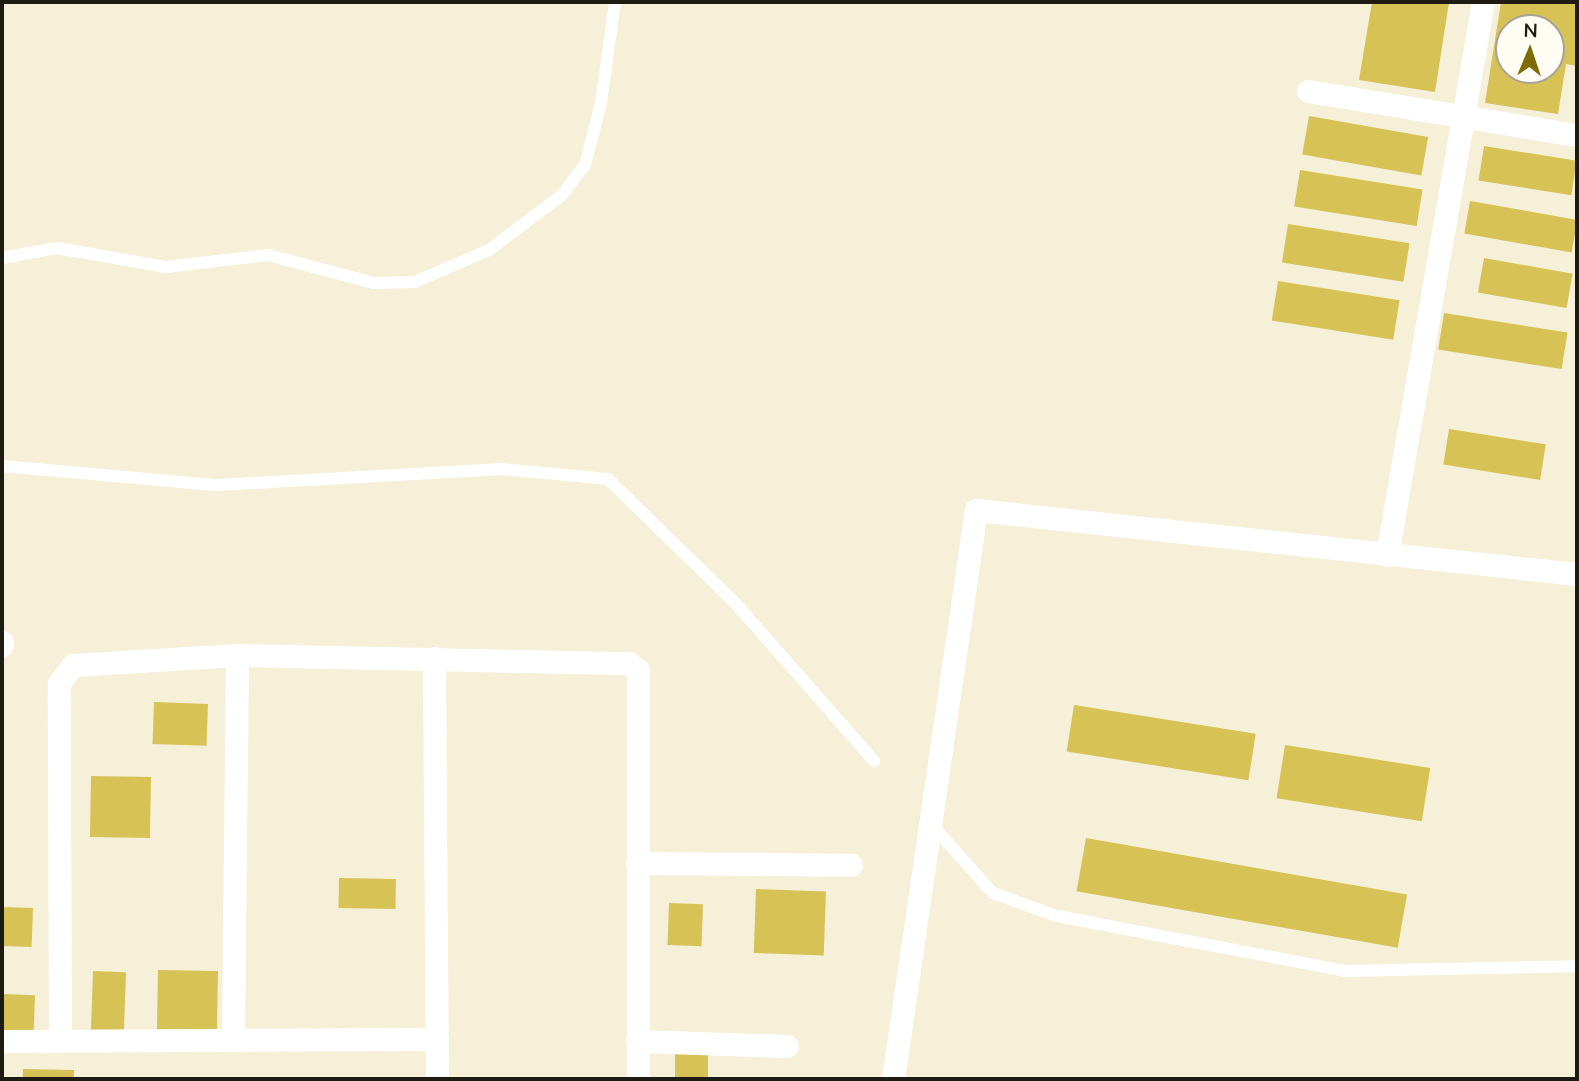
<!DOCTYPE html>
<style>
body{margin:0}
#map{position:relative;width:1579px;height:1081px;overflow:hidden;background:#f5f0d7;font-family:Mulish,sans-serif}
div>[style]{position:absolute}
.building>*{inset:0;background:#d7c256;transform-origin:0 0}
.lane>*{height:12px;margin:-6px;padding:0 6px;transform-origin:6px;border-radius:6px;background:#fff}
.street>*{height:23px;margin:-11.5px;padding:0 11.5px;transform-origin:11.5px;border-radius:11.5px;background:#fff}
span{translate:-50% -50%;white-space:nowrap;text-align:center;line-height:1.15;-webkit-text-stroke:5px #fffdf3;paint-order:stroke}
.frame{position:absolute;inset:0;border:4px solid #1d1b12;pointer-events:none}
.north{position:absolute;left:1495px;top:14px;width:70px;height:70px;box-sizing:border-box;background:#fffdf3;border:2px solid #a5a399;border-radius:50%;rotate:2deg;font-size:19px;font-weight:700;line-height:28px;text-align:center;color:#1d1b12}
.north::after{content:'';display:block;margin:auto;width:24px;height:32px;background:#7d6c07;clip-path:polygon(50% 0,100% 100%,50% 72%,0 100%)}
</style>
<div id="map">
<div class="building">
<div style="clip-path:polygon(1372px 2px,1449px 2px,1435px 92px,1359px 80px)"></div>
<div style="clip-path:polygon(evenodd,1501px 2px,1577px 2px,1577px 66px,1566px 64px,1558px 114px,1485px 103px,1501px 2px,1509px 28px,1551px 28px,1551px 70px,1509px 70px,1509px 28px)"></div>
<div style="left:1309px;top:116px;width:121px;height:39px;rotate:10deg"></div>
<div style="left:1484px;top:146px;width:94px;height:35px;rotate:9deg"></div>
<div style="left:1300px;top:170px;width:124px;height:37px;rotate:9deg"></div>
<div style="left:1470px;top:201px;width:109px;height:33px;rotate:10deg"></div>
<div style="left:1288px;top:224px;width:123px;height:39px;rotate:9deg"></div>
<div style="left:1484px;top:258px;width:90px;height:35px;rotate:10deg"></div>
<div style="left:1278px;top:281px;width:123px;height:40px;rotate:9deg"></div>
<div style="left:1444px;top:313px;width:125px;height:37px;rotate:9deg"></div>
<div style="left:1449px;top:429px;width:98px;height:36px;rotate:9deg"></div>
<div style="left:154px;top:702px;width:54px;height:42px;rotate:2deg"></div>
<div style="left:1074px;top:705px;width:184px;height:47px;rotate:9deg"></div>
<div style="left:1285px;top:745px;width:147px;height:54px;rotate:9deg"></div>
<div style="left:91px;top:776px;width:60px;height:61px;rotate:1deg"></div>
<div style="left:1086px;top:838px;width:326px;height:54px;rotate:10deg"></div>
<div style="left:339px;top:878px;width:57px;height:30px;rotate:1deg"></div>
<div style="left:756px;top:889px;width:70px;height:64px;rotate:2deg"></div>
<div style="left:669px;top:903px;width:34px;height:42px;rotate:2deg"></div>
<div style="left:2px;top:907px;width:31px;height:39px;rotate:2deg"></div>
<div style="left:158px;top:970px;width:60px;height:60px;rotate:1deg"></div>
<div style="left:93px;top:971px;width:33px;height:60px;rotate:2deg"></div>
<div style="left:2px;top:994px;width:33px;height:36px;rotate:2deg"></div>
<div style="left:675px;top:1050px;width:33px;height:29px"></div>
<div style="left:23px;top:1069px;width:51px;height:10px;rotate:1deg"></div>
</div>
<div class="lane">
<div style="left:2px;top:258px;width:56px;rotate:-10.3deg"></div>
<div style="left:57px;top:248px;width:111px;rotate:9.9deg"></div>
<div style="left:166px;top:267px;width:103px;rotate:-6.7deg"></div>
<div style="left:268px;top:255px;width:110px;rotate:14.8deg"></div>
<div style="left:374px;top:283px;width:41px;rotate:-1.4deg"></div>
<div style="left:415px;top:282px;width:81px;rotate:-23.4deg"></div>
<div style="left:489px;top:250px;width:91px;rotate:-37deg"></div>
<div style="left:562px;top:195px;width:38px;rotate:-53deg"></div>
<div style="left:585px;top:165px;width:64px;rotate:-75.5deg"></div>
<div style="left:601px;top:103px;width:102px;rotate:-82.1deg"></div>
<div style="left:2px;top:466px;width:216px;rotate:5.1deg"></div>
<div style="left:217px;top:485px;width:282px;rotate:-3.2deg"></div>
<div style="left:499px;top:469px;width:109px;rotate:5.2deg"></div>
<div style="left:608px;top:479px;width:180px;rotate:44.3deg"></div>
<div style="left:737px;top:605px;width:208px;rotate:48.7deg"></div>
<div style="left:931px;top:824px;width:93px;rotate:48.1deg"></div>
<div style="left:993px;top:893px;width:68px;rotate:19.8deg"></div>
<div style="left:1057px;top:916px;width:293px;rotate:10.8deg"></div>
<div style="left:1345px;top:971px;width:232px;rotate:-1.2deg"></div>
</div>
<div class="street">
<div style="left:1308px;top:91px;width:273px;rotate:9.3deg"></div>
<div style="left:1387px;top:555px;width:561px;rotate:-80.15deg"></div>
<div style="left:2px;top:642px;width:3px;rotate:90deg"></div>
<div style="left:434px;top:658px;width:421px;rotate:89.6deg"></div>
<div style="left:637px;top:863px;width:214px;rotate:0.5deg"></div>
<div style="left:233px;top:1039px;width:384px;rotate:-89.4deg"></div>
<div style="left:2px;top:1041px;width:435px;rotate:-0.3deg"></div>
<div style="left:60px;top:1041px;width:358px;rotate:-90.2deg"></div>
<div style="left:59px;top:683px;width:23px;rotate:-52deg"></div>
<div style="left:73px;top:665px;width:164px;rotate:-3.5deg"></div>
<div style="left:237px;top:655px;width:392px;rotate:1.2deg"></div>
<div style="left:629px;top:663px;width:11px;rotate:38deg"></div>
<div style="left:638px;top:670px;width:409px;rotate:90deg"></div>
<div style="left:637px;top:1041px;width:150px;rotate:1.9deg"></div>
<div style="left:893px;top:1079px;width:575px;rotate:-81.7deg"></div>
<div style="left:976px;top:510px;width:604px;rotate:6.08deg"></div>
</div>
<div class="frame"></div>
<div class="north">N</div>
</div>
